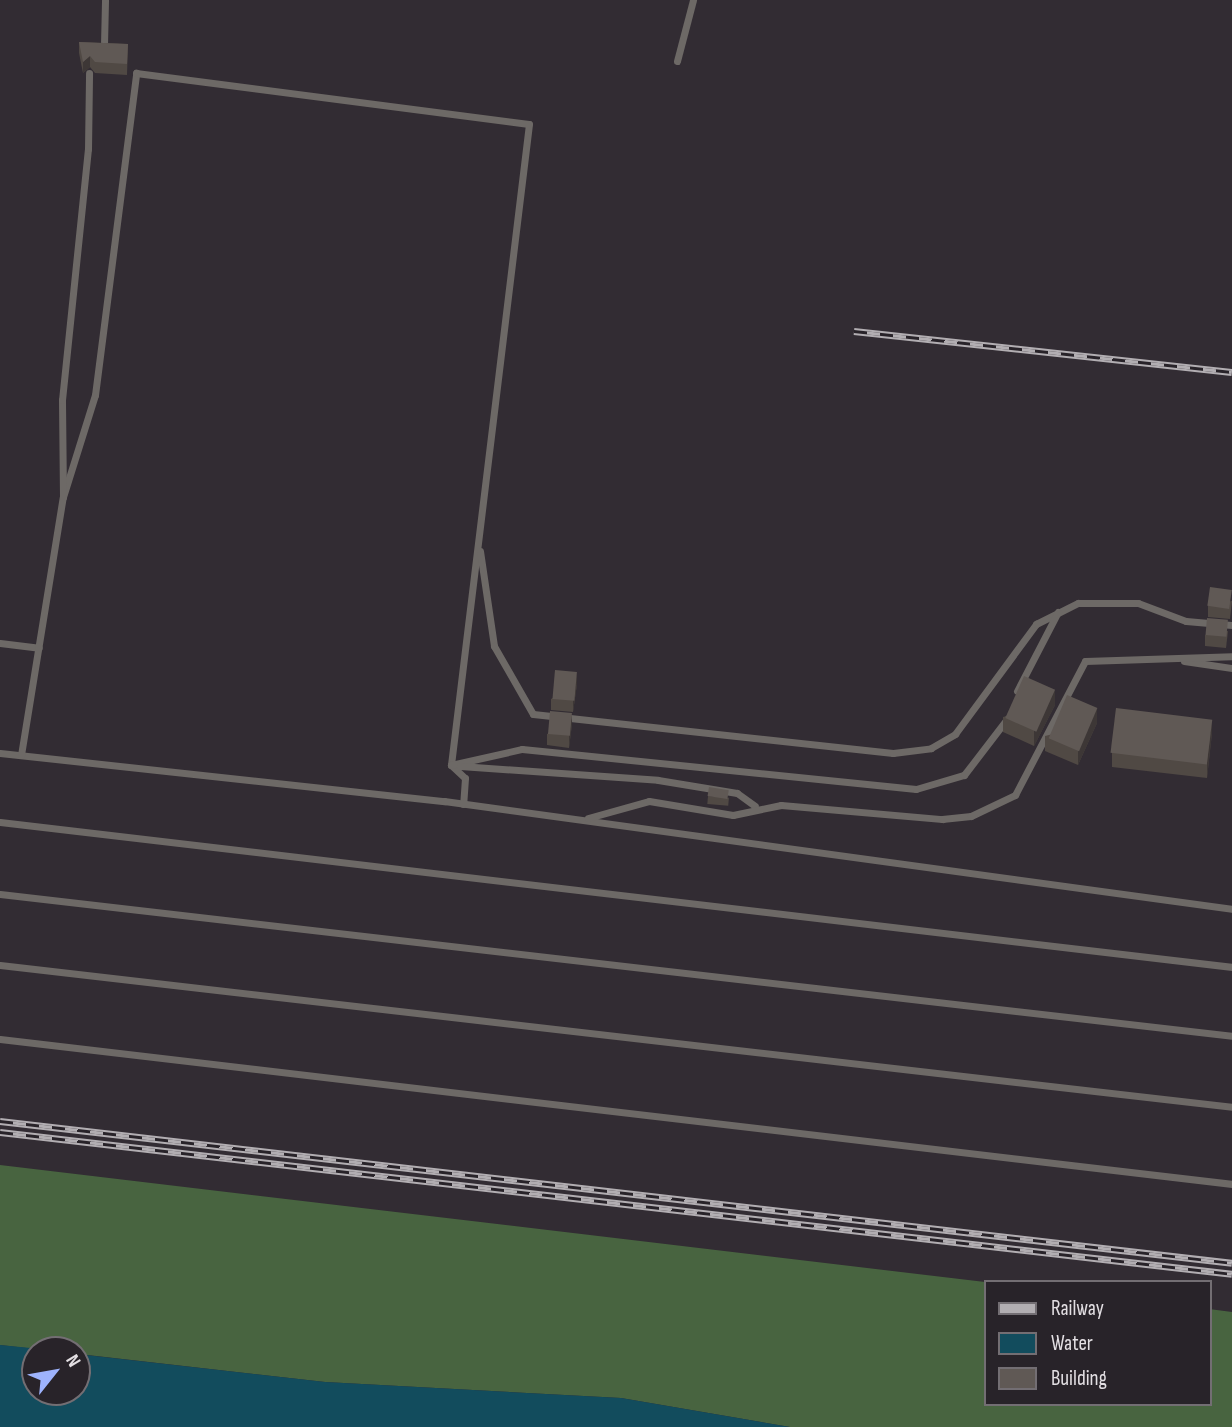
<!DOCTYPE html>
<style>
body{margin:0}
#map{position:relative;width:1232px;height:1427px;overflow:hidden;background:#322c33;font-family:"Sofia Sans Condensed",sans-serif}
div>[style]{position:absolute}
.forest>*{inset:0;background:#486440}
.water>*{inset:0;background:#124c5d}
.lane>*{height:7px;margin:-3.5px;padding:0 3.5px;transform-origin:3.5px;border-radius:3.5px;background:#6d6966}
.rail>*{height:7px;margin-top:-3.5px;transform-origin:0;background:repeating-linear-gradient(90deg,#282329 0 13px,#b2aeb2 0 26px);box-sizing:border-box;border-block:2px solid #b2aeb2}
.wall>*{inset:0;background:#504944;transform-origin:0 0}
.shaded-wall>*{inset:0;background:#3d3736}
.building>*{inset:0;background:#605955;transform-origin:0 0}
span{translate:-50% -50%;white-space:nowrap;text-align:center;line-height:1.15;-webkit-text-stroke:7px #282329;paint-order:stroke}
.legend{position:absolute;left:984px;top:1280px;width:228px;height:126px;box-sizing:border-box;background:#282329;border:2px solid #736e73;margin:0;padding:9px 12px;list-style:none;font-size:21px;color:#e3dfe3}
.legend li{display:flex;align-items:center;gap:14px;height:35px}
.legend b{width:35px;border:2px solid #736e73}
.north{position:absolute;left:21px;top:1336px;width:70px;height:70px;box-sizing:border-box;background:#282329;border:2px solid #736e73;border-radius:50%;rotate:59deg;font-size:19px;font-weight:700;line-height:28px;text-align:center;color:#e3dfe3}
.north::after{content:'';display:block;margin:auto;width:24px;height:32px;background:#9eb3fd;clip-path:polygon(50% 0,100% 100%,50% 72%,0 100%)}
</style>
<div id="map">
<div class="forest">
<div style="clip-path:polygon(0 1165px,985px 1282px,985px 1404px,1209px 1404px,1209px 1309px,1232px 1312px,1232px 1427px,790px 1427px,621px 1398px,325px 1382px,0 1345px)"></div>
</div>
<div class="water">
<div style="clip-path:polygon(0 1345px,51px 1350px,35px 1350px,35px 1392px,77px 1392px,77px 1354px,325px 1382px,621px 1398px,790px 1427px,0 1427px)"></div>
</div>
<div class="lane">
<div style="left:104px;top:45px;width:45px;rotate:-88.7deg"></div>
<div style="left:677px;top:61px;width:63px;rotate:-75.3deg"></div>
<div style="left:63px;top:497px;width:107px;rotate:-72.6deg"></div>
<div style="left:95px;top:395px;width:325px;rotate:-82.7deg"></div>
<div style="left:136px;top:73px;width:396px;rotate:7.4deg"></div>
<div style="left:529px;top:124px;width:646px;rotate:96.94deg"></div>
<div style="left:451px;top:765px;width:19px;rotate:43deg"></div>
<div style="left:465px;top:778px;width:26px;rotate:94deg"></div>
<div style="left:480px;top:551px;width:96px;rotate:81.6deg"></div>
<div style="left:494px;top:646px;width:78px;rotate:60.2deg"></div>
<div style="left:533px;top:714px;width:362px;rotate:6.2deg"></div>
<div style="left:893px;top:753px;width:38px;rotate:-7deg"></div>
<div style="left:931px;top:748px;width:28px;rotate:-30deg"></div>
<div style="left:955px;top:734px;width:137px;rotate:-53.6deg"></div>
<div style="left:1036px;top:624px;width:47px;rotate:-26.6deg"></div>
<div style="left:1078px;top:603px;width:60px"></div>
<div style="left:1138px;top:603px;width:51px;rotate:20.6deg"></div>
<div style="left:1186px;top:621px;width:46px;rotate:5deg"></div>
<div style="left:0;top:643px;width:39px;rotate:7deg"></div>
<div style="left:1184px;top:661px;width:49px;rotate:8.3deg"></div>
<div style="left:1017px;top:691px;width:89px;rotate:-62.6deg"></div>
<div style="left:0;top:753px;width:447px;rotate:6.2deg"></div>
<div style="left:444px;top:801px;width:795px;rotate:7.8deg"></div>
<div style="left:21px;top:755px;width:261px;rotate:-80.8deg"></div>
<div style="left:63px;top:497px;width:97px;rotate:-90.6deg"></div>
<div style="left:62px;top:400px;width:252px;rotate:-84.1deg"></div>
<div style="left:88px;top:149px;width:76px;rotate:-89.2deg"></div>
<div style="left:451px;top:765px;width:73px;rotate:-12.7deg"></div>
<div style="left:522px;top:749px;width:396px;rotate:5.8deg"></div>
<div style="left:916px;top:789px;width:50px;rotate:-16.3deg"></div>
<div style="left:964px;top:775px;width:71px;rotate:-52.5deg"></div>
<div style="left:460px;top:766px;width:198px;rotate:4deg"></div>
<div style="left:658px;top:780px;width:80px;rotate:9.3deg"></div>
<div style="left:737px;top:793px;width:22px;rotate:36deg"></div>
<div style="left:588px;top:818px;width:63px;rotate:-15.6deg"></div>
<div style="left:649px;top:801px;width:85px;rotate:9.5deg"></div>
<div style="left:733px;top:815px;width:49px;rotate:-11.8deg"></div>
<div style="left:781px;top:805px;width:162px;rotate:5deg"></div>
<div style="left:942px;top:819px;width:29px;rotate:-6deg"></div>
<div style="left:971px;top:816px;width:49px;rotate:-25.5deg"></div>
<div style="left:1015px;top:795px;width:151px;rotate:-62.4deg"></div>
<div style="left:1085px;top:661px;width:147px;rotate:-1.9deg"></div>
<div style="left:0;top:822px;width:1241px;rotate:6.71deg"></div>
<div style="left:0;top:894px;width:1240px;rotate:6.57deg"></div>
<div style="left:0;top:965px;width:1240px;rotate:6.57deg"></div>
<div style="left:0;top:1039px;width:1241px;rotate:6.71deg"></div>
</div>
<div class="rail">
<div style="left:854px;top:331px;width:380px;rotate:6.2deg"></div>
<div style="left:0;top:1121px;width:1240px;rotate:6.57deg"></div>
<div style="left:0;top:1132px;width:1240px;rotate:6.57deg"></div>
</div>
<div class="wall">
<div style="clip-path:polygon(79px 42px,128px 44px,127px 75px,95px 73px,90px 67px,83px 73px,79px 53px)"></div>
<div style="clip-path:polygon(1232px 601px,1230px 619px,1208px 617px,1208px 606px)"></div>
<div style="clip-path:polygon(1228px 631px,1226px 648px,1205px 646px,1205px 635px)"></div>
<div style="clip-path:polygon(577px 684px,573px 712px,551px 710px,551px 699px)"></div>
<div style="clip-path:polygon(1055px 705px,1034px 746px,1003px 732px,1003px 717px)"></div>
<div style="clip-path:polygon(1097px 723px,1078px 765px,1045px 751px,1045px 736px)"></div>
<div style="clip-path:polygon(572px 724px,569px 748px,547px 745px,547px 734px)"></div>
<div style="clip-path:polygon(1212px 733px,1207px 778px,1112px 767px,1112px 753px)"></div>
<div style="left:708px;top:796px;width:21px;height:8px;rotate:5deg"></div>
</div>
<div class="shaded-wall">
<div style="clip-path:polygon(90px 56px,90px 67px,83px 73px,83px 62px)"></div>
<div style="clip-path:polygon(577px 672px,577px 684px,573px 712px,573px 701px)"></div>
<div style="clip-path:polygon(1055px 690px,1055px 705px,1034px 746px,1034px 731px)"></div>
<div style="clip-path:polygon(1097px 708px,1097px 723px,1078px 765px,1078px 751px)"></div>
<div style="clip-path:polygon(572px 713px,572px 724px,569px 748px,569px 737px)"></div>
<div style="clip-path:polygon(1212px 719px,1212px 733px,1207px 778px,1207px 763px)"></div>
</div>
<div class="building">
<div style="clip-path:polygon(79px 42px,128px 44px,127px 64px,95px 62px,90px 56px,83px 62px)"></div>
<div style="left:1210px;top:587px;width:22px;height:19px;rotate:8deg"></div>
<div style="left:1207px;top:618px;width:21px;height:17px;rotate:5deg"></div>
<div style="left:555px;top:670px;width:22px;height:29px;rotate:5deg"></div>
<div style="left:1024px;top:676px;width:34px;height:46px;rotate:24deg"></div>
<div style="left:1067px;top:695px;width:33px;height:47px;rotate:23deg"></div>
<div style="left:1116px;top:708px;width:97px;height:45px;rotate:7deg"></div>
<div style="left:550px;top:711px;width:22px;height:23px;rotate:5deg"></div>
<div style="left:709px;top:787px;width:20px;height:9px;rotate:9deg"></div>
</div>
<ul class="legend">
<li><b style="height:9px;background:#b2aeb2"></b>Railway</li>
<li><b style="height:19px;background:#124c5d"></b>Water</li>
<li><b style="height:19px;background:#605955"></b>Building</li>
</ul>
<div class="north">N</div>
</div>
